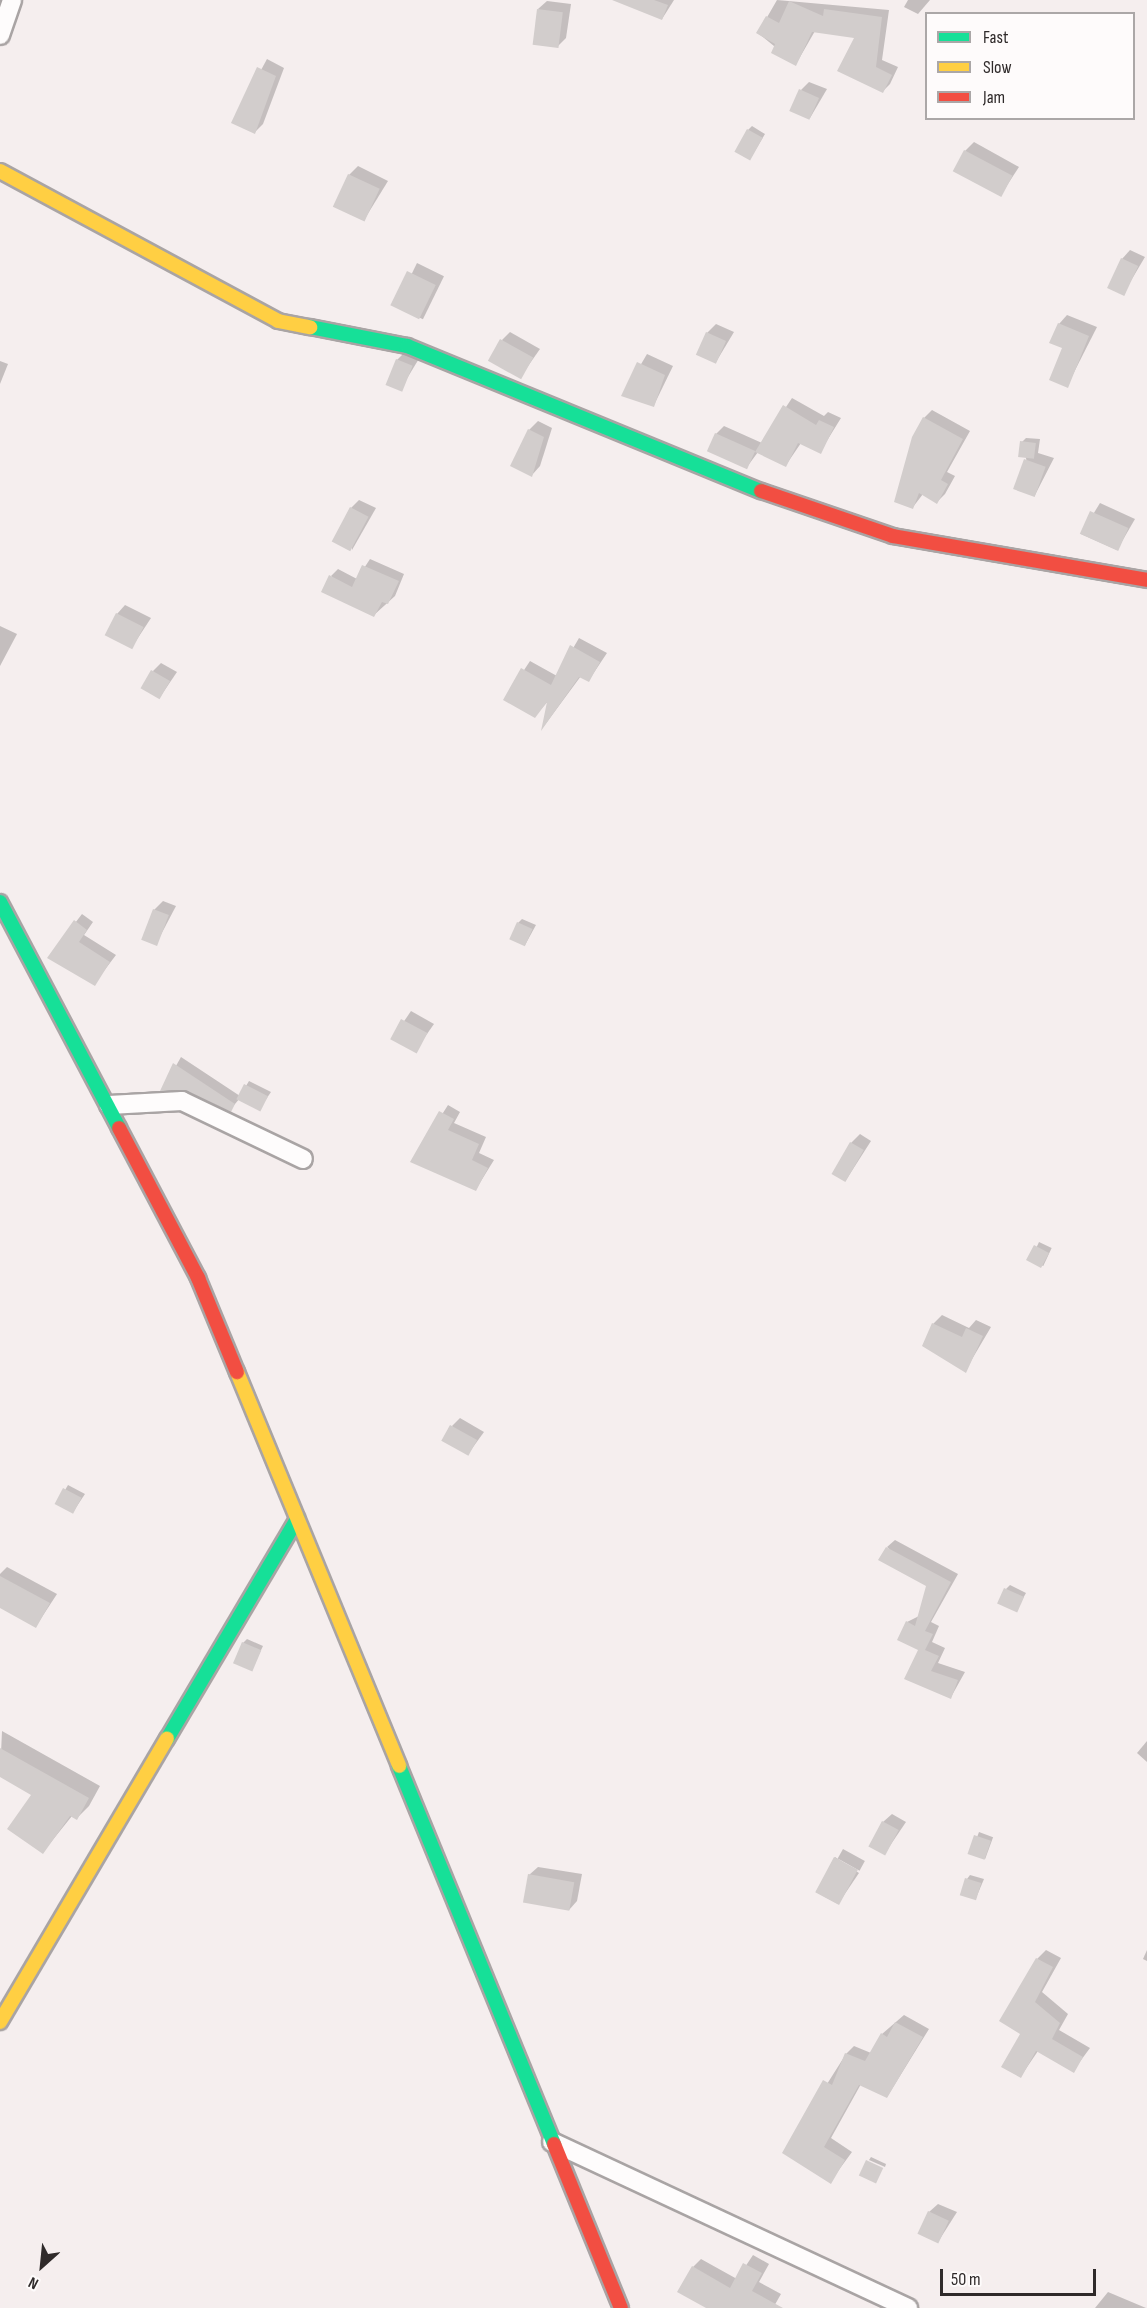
<!DOCTYPE html>
<style>
body{margin:0}
#map{position:relative;width:1147px;height:2308px;overflow:hidden;background:#f5eeee;font-family:"Sofia Sans Condensed",sans-serif}
div>[style]{position:absolute}
.shadow>*{inset:0;background:#0003;transform-origin:0 0}
.building>*{inset:0;background:#d2cdcc;transform-origin:0 0}
.roads{filter:drop-shadow(2px 0 #a9a4a4) drop-shadow(-2px 0 #a9a4a4) drop-shadow(0 2px #a9a4a4) drop-shadow(0 -2px #a9a4a4)}
.street>*{height:18px;margin:-9px;padding:0 9px;transform-origin:9px;border-radius:9px;background:#fefcfc}
.fast>*{height:14px;margin:-7px;padding:0 7px;transform-origin:7px;border-radius:7px;background:#16e098}
.slow>*{height:14px;margin:-7px;padding:0 7px;transform-origin:7px;border-radius:7px;background:#ffcf43}
.jam>*{height:14px;margin:-7px;padding:0 7px;transform-origin:7px;border-radius:7px;background:#f24e42}
span{translate:-50% -50%;white-space:nowrap;text-align:center;line-height:1.15;-webkit-text-stroke:6px #fefbfb;paint-order:stroke}
.legend{position:absolute;left:925px;top:12px;width:210px;height:108px;box-sizing:border-box;background:#fefbfb;border:2px solid #aba7a7;margin:0;padding:8px 10px;list-style:none;font-size:18px;color:#2f2a2a}
.legend li{display:flex;align-items:center;gap:12px;height:30px}
.legend b{width:30px;border:2px solid #aba7a7}
.north{position:absolute;left:12px;top:2236px;width:60px;height:60px;-webkit-text-stroke:4px #fefbfb;paint-order:stroke;rotate:207deg;font-size:16px;font-weight:700;line-height:24px;text-align:center;color:#2f2a2a}
.north::after{content:'';display:block;margin:auto;width:21px;height:27px;background:#2f2a2a;clip-path:polygon(50% 0,100% 100%,50% 72%,0 100%)}
.scale{position:absolute;left:940px;top:2269px;width:156px;height:27px;box-sizing:border-box;border:3px solid #2f2a2a;border-top:0;padding-left:8px;font-size:18px;line-height:21px;white-space:nowrap;color:#2f2a2a;-webkit-text-stroke:4px #fefbfb;paint-order:stroke}
</style>
<div id="map">
<div class="shadow">
<div style="clip-path:polygon(637px 0,674px 0,662px 19px)"></div>
<div style="clip-path:polygon(777px 0,889px 10px,882px 60px,898px 67px,890px 84px,883px 91px,856px 37px,815px 31px,796px 64px,758px 33px)"></div>
<div style="clip-path:polygon(908px 0,930px 0,918px 14px,904px 7px)"></div>
<div style="clip-path:polygon(547px 1px,571px 4px,566px 38px,558px 46px,538px 9px)"></div>
<div style="clip-path:polygon(267px 59px,284px 68px,263px 124px,255px 132px,233px 122px)"></div>
<div style="clip-path:polygon(809px 82px,827px 89px,810px 118px,801px 90px)"></div>
<div style="clip-path:polygon(752px 126px,765px 134px,750px 159px,748px 130px)"></div>
<div style="clip-path:polygon(974px 142px,1019px 167px,1000px 196px,965px 151px)"></div>
<div style="clip-path:polygon(358px 166px,388px 181px,364px 220px,349px 175px)"></div>
<div style="clip-path:polygon(1130px 250px,1145px 257px,1123px 294px,1122px 259px)"></div>
<div style="left:417px;top:263px;width:30px;height:48px;rotate:26deg"></div>
<div style="clip-path:polygon(1067px 315px,1097px 327px,1067px 386px,1059px 324px)"></div>
<div style="clip-path:polygon(716px 324px,734px 332px,716px 362px,707px 333px)"></div>
<div style="clip-path:polygon(510px 332px,540px 349px,521px 376px,502px 340px)"></div>
<div style="clip-path:polygon(406px 351px,420px 357px,400px 390px,397px 360px)"></div>
<div style="clip-path:polygon(647px 354px,673px 366px,654px 405px,623px 395px)"></div>
<div style="clip-path:polygon(0 361px,8px 364px,0 384px)"></div>
<div style="clip-path:polygon(792px 398px,824px 416px,828px 412px,841px 418px,820px 452px,801px 443px,786px 465px,758px 452px,747px 467px,716px 434px,724px 426px,762px 443px)"></div>
<div style="clip-path:polygon(932px 410px,970px 431px,947px 472px,955px 476px,945px 494px,937px 502px,923px 494px,913px 507px,896px 501px,924px 418px)"></div>
<div style="clip-path:polygon(538px 421px,552px 428px,540px 466px,532px 475px,529px 430px)"></div>
<div style="clip-path:polygon(1026px 438px,1040px 439px,1038px 453px,1054px 458px,1035px 495px,1022px 442px)"></div>
<div style="clip-path:polygon(359px 500px,376px 508px,352px 550px,351px 508px)"></div>
<div style="clip-path:polygon(1100px 503px,1135px 519px,1117px 550px,1081px 534px)"></div>
<div style="clip-path:polygon(370px 559px,404px 574px,395px 596px,374px 615px,331px 576px,338px 569px,357px 579px)"></div>
<div style="clip-path:polygon(125px 605px,151px 618px,132px 647px,117px 614px)"></div>
<div style="clip-path:polygon(0 626px,17px 634px,0 666px)"></div>
<div style="clip-path:polygon(579px 638px,607px 653px,589px 680px,581px 676px,544px 726px,549px 700px,535px 716px,505px 699px,530px 661px,557px 676px)"></div>
<div style="clip-path:polygon(161px 663px,177px 672px,160px 697px,153px 671px)"></div>
<div style="clip-path:polygon(163px 901px,176px 906px,156px 944px,154px 910px)"></div>
<div style="clip-path:polygon(82px 914px,93px 922px,84px 935px,116px 955px,94px 984px,49px 957px)"></div>
<div style="clip-path:polygon(522px 919px,536px 925px,525px 945px,518px 923px)"></div>
<div style="clip-path:polygon(411px 1011px,434px 1024px,415px 1051px,392px 1039px)"></div>
<div style="clip-path:polygon(181px 1057px,240px 1096px,249px 1081px,271px 1092px,260px 1108px,240px 1098px,230px 1110px,187px 1089px,163px 1089px)"></div>
<div style="clip-path:polygon(448px 1105px,460px 1112px,454px 1123px,486px 1137px,479px 1153px,494px 1160px,476px 1189px,412px 1162px)"></div>
<div style="clip-path:polygon(860px 1134px,871px 1141px,846px 1180px,851px 1143px)"></div>
<div style="left:1039px;top:1242px;width:14px;height:20px;rotate:25deg"></div>
<div style="clip-path:polygon(942px 1315px,969px 1328px,976px 1320px,991px 1327px,965px 1371px,933px 1324px)"></div>
<div style="clip-path:polygon(460px 1418px,484px 1432px,468px 1454px,452px 1426px)"></div>
<div style="clip-path:polygon(68px 1485px,85px 1494px,73px 1512px,57px 1504px)"></div>
<div style="clip-path:polygon(895px 1540px,958px 1574px,931px 1622px,939px 1626px,932px 1642px,945px 1648px,938px 1663px,965px 1672px,951px 1697px,906px 1678px,920px 1650px,907px 1622px,919px 1616px,928px 1585px,887px 1547px)"></div>
<div style="clip-path:polygon(7px 1567px,57px 1594px,36px 1626px,0 1607px,0 1574px)"></div>
<div style="clip-path:polygon(1010px 1585px,1026px 1593px,1016px 1611px,1006px 1589px)"></div>
<div style="clip-path:polygon(247px 1639px,263px 1646px,252px 1669px,243px 1643px)"></div>
<div style="clip-path:polygon(2px 1731px,100px 1786px,89px 1806px,77px 1818px,72px 1816px,43px 1852px,34px 1794px,0 1775px)"></div>
<div style="clip-path:polygon(1147px 1741px,1147px 1762px,1137px 1753px)"></div>
<div style="clip-path:polygon(892px 1814px,906px 1822px,885px 1853px,883px 1822px)"></div>
<div style="left:979px;top:1832px;width:15px;height:23px;rotate:20deg"></div>
<div style="left:843px;top:1849px;width:25px;height:11px;rotate:29deg"></div>
<div style="clip-path:polygon(835px 1857px,859px 1873px,838px 1904px,816px 1892px)"></div>
<div style="clip-path:polygon(538px 1867px,582px 1874px,577px 1901px,569px 1910px,529px 1875px)"></div>
<div style="clip-path:polygon(970px 1875px,984px 1879px,976px 1898px,967px 1879px)"></div>
<div style="clip-path:polygon(1046px 1950px,1061px 1958px,1042px 1992px,1068px 2014px,1059px 2030px,1090px 2048px,1073px 2071px,1038px 2051px,1021px 2076px,1022px 2033px,1037px 1959px)"></div>
<div style="clip-path:polygon(1147px 1950px,1147px 1961px,1143px 1959px)"></div>
<div style="clip-path:polygon(904px 2015px,929px 2029px,887px 2097px,861px 2084px,831px 2138px,852px 2152px,830px 2182px,784px 2152px,846px 2054px,854px 2046px,871px 2053px,882px 2034px)"></div>
<div style="clip-path:polygon(871px 2157px,886px 2164px,885px 2167px,869px 2160px)"></div>
<div style="clip-path:polygon(938px 2204px,957px 2212px,938px 2242px,929px 2212px)"></div>
<div style="clip-path:polygon(753px 2255px,769px 2264px,759px 2282px,781px 2294px,773px 2308px,709px 2308px,693px 2267px,701px 2259px,737px 2279px)"></div>
<div style="clip-path:polygon(1108px 2292px,1146px 2308px,1095px 2308px)"></div>
</div>
<div class="building">
<div style="clip-path:polygon(612px 0,654px 0,668px 5px,662px 20px)"></div>
<div style="clip-path:polygon(789px 1px,823px 16px,824px 9px,882px 17px,876px 67px,892px 75px,883px 93px,837px 71px,854px 38px,812px 32px,796px 66px,771px 53px,775px 44px,756px 33px,766px 16px,779px 23px)"></div>
<div style="left:537px;top:9px;width:26px;height:36px;rotate:7deg"></div>
<div style="clip-path:polygon(257px 67px,276px 76px,255px 134px,231px 123px)"></div>
<div style="left:799px;top:89px;width:22px;height:24px;rotate:24deg"></div>
<div style="left:747px;top:129px;width:18px;height:26px;rotate:29deg"></div>
<div style="left:964px;top:150px;width:55px;height:24px;rotate:28deg"></div>
<div style="left:348px;top:174px;width:35px;height:36px;rotate:25deg"></div>
<div style="left:1121px;top:258px;width:19px;height:33px;rotate:25deg"></div>
<div style="left:407px;top:271px;width:32px;height:38px;rotate:26deg"></div>
<div style="clip-path:polygon(1058px 323px,1089px 336px,1068px 388px,1049px 380px,1062px 348px,1049px 343px)"></div>
<div style="left:706px;top:332px;width:22px;height:25px;rotate:24deg"></div>
<div style="left:500px;top:339px;width:38px;height:25px;rotate:29deg"></div>
<div style="left:396px;top:359px;width:18px;height:28px;rotate:22deg"></div>
<div style="clip-path:polygon(637px 362px,665px 375px,654px 407px,621px 396px)"></div>
<div style="clip-path:polygon(783px 405px,816px 425px,819px 420px,834px 427px,821px 454px,798px 443px,786px 467px,755px 452px)"></div>
<div style="clip-path:polygon(923px 417px,963px 439px,941px 480px,948px 484px,937px 504px,919px 493px,913px 509px,894px 502px,912px 437px)"></div>
<div style="clip-path:polygon(528px 429px,544px 437px,532px 477px,510px 466px)"></div>
<div style="left:715px;top:433px;width:44px;height:20px;rotate:24deg"></div>
<div style="left:1020px;top:441px;width:16px;height:16px;rotate:7deg"></div>
<div style="left:1024px;top:459px;width:23px;height:32px;rotate:20deg"></div>
<div style="left:350px;top:507px;width:21px;height:39px;rotate:28deg"></div>
<div style="left:1090px;top:511px;width:42px;height:25px;rotate:24deg"></div>
<div style="clip-path:polygon(362px 565px,399px 581px,388px 604px,382px 602px,374px 617px,321px 592px,329px 575px,352px 587px)"></div>
<div style="left:116px;top:613px;width:31px;height:25px;rotate:27deg"></div>
<div style="clip-path:polygon(570px 645px,600px 662px,589px 682px,579px 677px,541px 731px,547px 702px,535px 718px,503px 700px,521px 668px,551px 685px)"></div>
<div style="left:151px;top:670px;width:22px;height:21px;rotate:30deg"></div>
<div style="left:153px;top:909px;width:17px;height:33px;rotate:21deg"></div>
<div style="clip-path:polygon(74px 920px,87px 930px,79px 942px,110px 962px,95px 986px,47px 958px)"></div>
<div style="left:517px;top:922px;width:17px;height:19px;rotate:24deg"></div>
<div style="left:401px;top:1019px;width:30px;height:23px;rotate:28deg"></div>
<div style="clip-path:polygon(173px 1063px,235px 1104px,231px 1112px,186px 1091px,160px 1091px)"></div>
<div style="left:244px;top:1084px;width:27px;height:17px;rotate:27deg"></div>
<div style="clip-path:polygon(439px 1111px,454px 1119px,448px 1130px,479px 1144px,472px 1160px,488px 1168px,476px 1191px,410px 1162px)"></div>
<div style="left:850px;top:1142px;width:16px;height:37px;rotate:30deg"></div>
<div style="left:1034px;top:1245px;width:17px;height:17px;rotate:28deg"></div>
<div style="clip-path:polygon(932px 1323px,962px 1337px,966px 1328px,983px 1336px,966px 1373px,922px 1346px)"></div>
<div style="left:450px;top:1425px;width:31px;height:18px;rotate:29deg"></div>
<div style="left:63px;top:1488px;width:21px;height:18px;rotate:28deg"></div>
<div style="clip-path:polygon(886px 1547px,951px 1582px,925px 1631px,933px 1634px,925px 1650px,939px 1656px,931px 1671px,958px 1680px,951px 1699px,904px 1679px,918px 1650px,897px 1640px,906px 1621px,915px 1626px,926px 1586px,878px 1560px)"></div>
<div style="clip-path:polygon(0 1576px,50px 1603px,36px 1628px,0 1608px)"></div>
<div style="left:1004px;top:1588px;width:22px;height:17px;rotate:24deg"></div>
<div style="left:242px;top:1642px;width:21px;height:23px;rotate:23deg"></div>
<div style="clip-path:polygon(0 1748px,89px 1798px,77px 1820px,70px 1816px,43px 1854px,7px 1829px,31px 1795px,0 1777px)"></div>
<div style="left:882px;top:1821px;width:19px;height:29px;rotate:28deg"></div>
<div style="left:974px;top:1835px;width:18px;height:20px;rotate:19deg"></div>
<div style="left:834px;top:1857px;width:27px;height:40px;rotate:28deg"></div>
<div style="left:528px;top:1874px;width:47px;height:29px;rotate:10deg"></div>
<div style="left:965px;top:1878px;width:17px;height:18px;rotate:17deg"></div>
<div style="clip-path:polygon(1036px 1958px,1053px 1967px,1035px 2002px,1060px 2023px,1052px 2039px,1083px 2057px,1074px 2073px,1036px 2051px,1021px 2078px,1001px 2067px,1020px 2034px,999px 2021px)"></div>
<div style="clip-path:polygon(895px 2022px,923px 2037px,887px 2098px,859px 2085px,824px 2147px,845px 2160px,831px 2184px,782px 2153px,823px 2080px,832px 2085px,845px 2053px,865px 2061px,881px 2033px,887px 2037px)"></div>
<div style="left:866px;top:2160px;width:19px;height:17px;rotate:25deg"></div>
<div style="left:928px;top:2211px;width:23px;height:25px;rotate:25deg"></div>
<div style="clip-path:polygon(743px 2263px,762px 2273px,752px 2291px,783px 2308px,706px 2308px,677px 2292px,692px 2266px,730px 2288px)"></div>
</div>
<div class="roads">
<div class="street">
<div style="left:0;top:35px;width:37px;rotate:-71deg"></div>
<div style="left:109px;top:1105px;width:73px;rotate:-3.1deg"></div>
<div style="left:182px;top:1101px;width:134px;rotate:25.6deg"></div>
<div style="left:552px;top:2142px;width:393px;rotate:25deg"></div>
</div>
<div class="fast">
<div style="left:310px;top:327px;width:99px;rotate:11.1deg"></div>
<div style="left:407px;top:346px;width:383px;rotate:22.3deg"></div>
<div style="left:0;top:902px;width:255px;rotate:62.2deg"></div>
<div style="left:167px;top:1739px;width:256px;rotate:-59.4deg"></div>
<div style="left:399px;top:1766px;width:409px;rotate:67.7deg"></div>
</div>
<div class="slow">
<div style="left:0;top:171px;width:316px;rotate:28.3deg"></div>
<div style="left:278px;top:321px;width:33px;rotate:11deg"></div>
<div style="left:237px;top:1372px;width:426px;rotate:67.6deg"></div>
<div style="left:0;top:2022px;width:329px;rotate:-59.5deg"></div>
</div>
<div class="jam">
<div style="left:761px;top:491px;width:139px;rotate:18.8deg"></div>
<div style="left:893px;top:536px;width:258px;rotate:9.8deg"></div>
<div style="left:119px;top:1128px;width:170px;rotate:62.2deg"></div>
<div style="left:198px;top:1278px;width:102px;rotate:67.5deg"></div>
<div style="left:554px;top:2144px;width:177px;rotate:67.8deg"></div>
</div>
</div>
<ul class="legend">
<li><b style="height:8px;background:#16e098"></b>Fast</li>
<li><b style="height:8px;background:#ffcf43"></b>Slow</li>
<li><b style="height:8px;background:#f24e42"></b>Jam</li>
</ul>
<div class="north">N</div>
<div class="scale">50 m</div>
</div>
